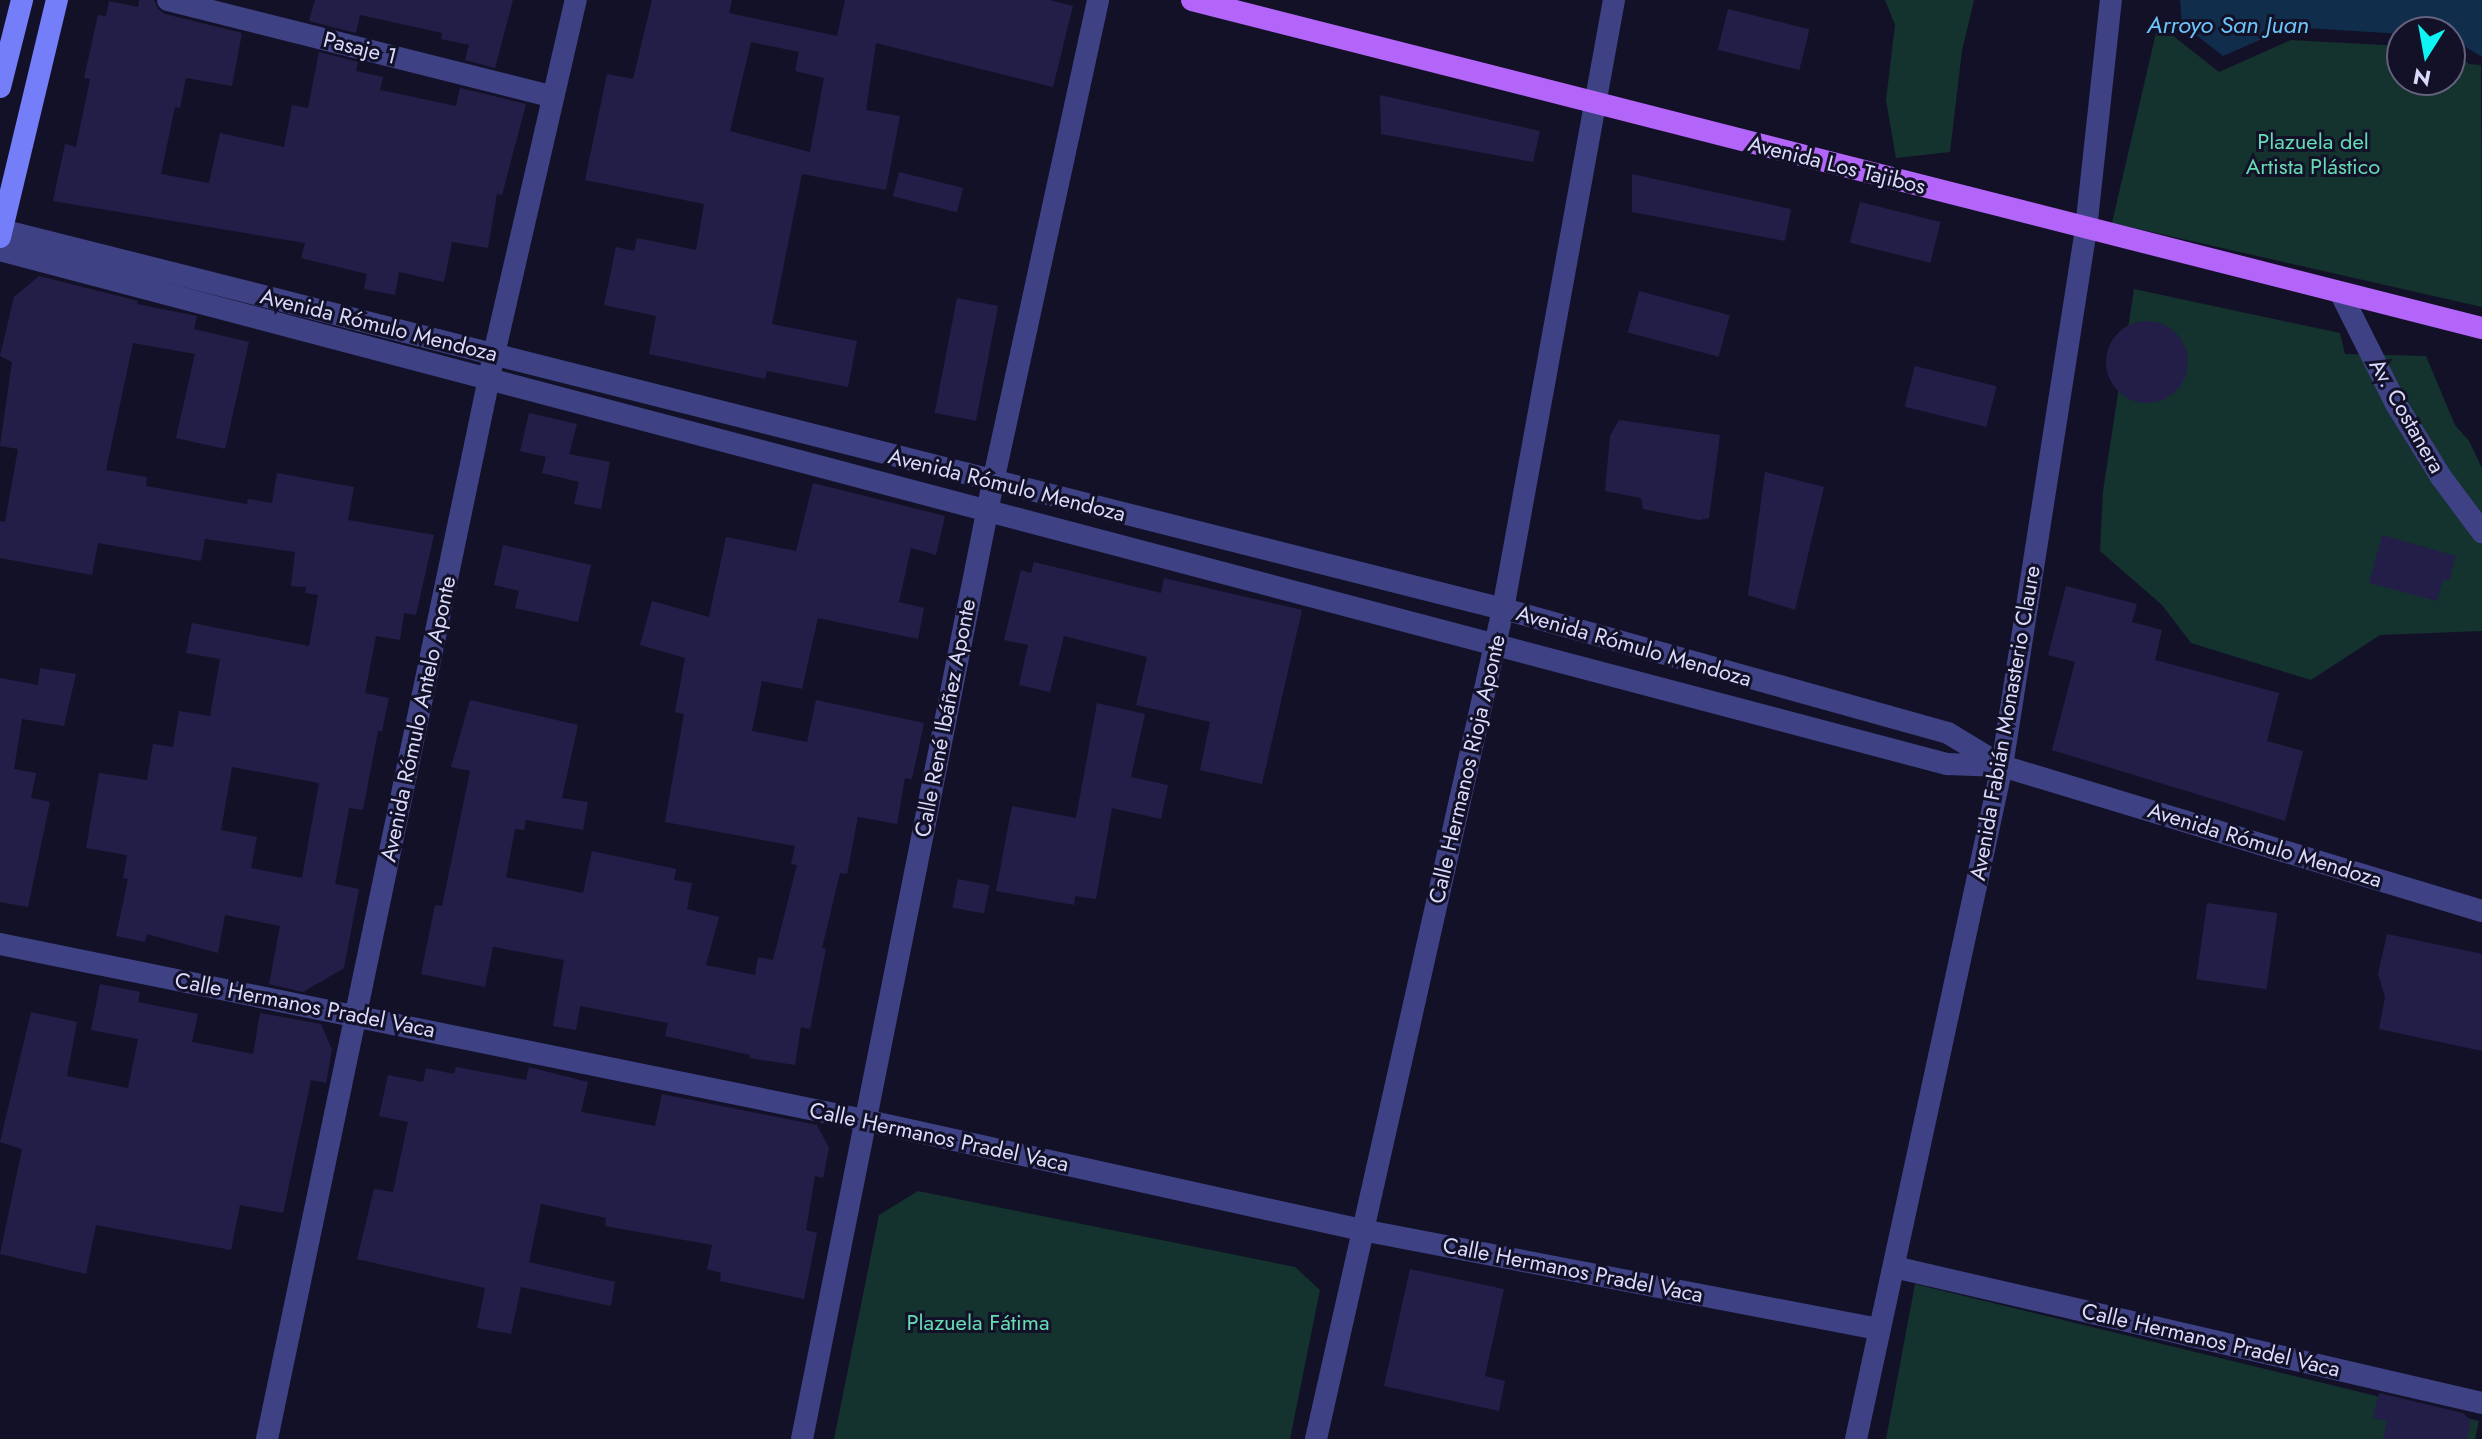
<!DOCTYPE html>
<meta charset="utf-8">
<style>
body{margin:0}
#map{position:relative;width:2482px;height:1439px;overflow:hidden;background:#131128;font-family:Jost,sans-serif}
div>[style]{position:absolute}
.green>*{inset:0;background:#14322e}
.water>*{inset:0;background:#112d4c}
.building>*{inset:0;background:#231e48;transform-origin:0 0}
.round{border-radius:50%}
.minor>*{height:22px;margin:-11px;padding:0 11px;transform-origin:11px;border-radius:11px;background:#3e4285}
.secondary>*{height:22px;margin:-11px;padding:0 11px;transform-origin:11px;border-radius:11px;background:#757ef9}
.primary>*{height:22px;margin:-11px;padding:0 11px;transform-origin:11px;border-radius:11px;background:#b465f9}
span{translate:-50% -50%;white-space:nowrap;text-align:center;line-height:1.15;-webkit-text-stroke:6px #131128;paint-order:stroke}
.street-label{font-size:22px;color:#dadafd}
.park-label{font-size:22px;color:#67dcb4}
.water-label{font-size:24px;color:#6cc5f9;font-style:italic}
.north{position:absolute;left:2386px;top:16px;width:80px;height:80px;box-sizing:border-box;background:#131128;border:2px solid #63617d;border-radius:50%;rotate:191deg;font-size:22px;font-weight:700;line-height:32px;text-align:center;color:#dadafd}
.north::after{content:'';display:block;margin:auto;width:28px;height:36px;background:#0ef4f5;clip-path:polygon(50% 0,100% 100%,50% 72%,0 100%)}
</style>
<div id="map">
<div class="green">
<div style="clip-path:polygon(1885px 0,1974px 0,1962px 51px,1950px 152px,1896px 158px,1886px 100px,1895px 25px)"></div>
<div style="clip-path:polygon(2158px 24px,2219px 72px,2291px 40px,2402px 46px,2402px 80px,2450px 80px,2450px 48px,2469px 64px,2481px 65px,2482px 307px,2112px 223px)"></div>
<div style="clip-path:polygon(2134px 289px,2340px 333px,2345px 354px,2426px 356px,2455px 425px,2469px 441px,2482px 468px,2482px 631px,2380px 635px,2311px 680px,2191px 643px,2162px 605px,2100px 551px,2103px 491px)"></div>
<div style="clip-path:polygon(918px 1191px,1295px 1267px,1320px 1290px,1290px 1439px,834px 1439px,879px 1215px)"></div>
<div style="clip-path:polygon(1915px 1284px,2479px 1421px,2475px 1439px,1886px 1439px)"></div>
</div>
<div class="water">
<div style="clip-path:polygon(2180px 0,2482px 0,2482px 57px,2450px 37px,2450px 32px,2402px 34px,2290px 27px,2223px 56px,2182px 24px)"></div>
</div>
<div class="building">
<div style="clip-path:polygon(139px 0,154px 0,158px 9px,165px 14px,242px 33px,232px 86px,186px 78px,180px 108px,175px 107px,161px 174px,209px 183px,220px 133px,284px 147px,292px 105px,308px 108px,319px 52px,358px 62px,356px 71px,383px 77px,380px 90px,456px 106px,460px 88px,526px 104px,502px 195px,497px 194px,488px 248px,452px 242px,444px 282px,399px 272px,395px 295px,364px 289px,367px 274px,301px 258px,305px 243px,53px 201px,65px 144px,76px 147px,90px 79px,84px 78px,98px 15px,106px 16px,109px 1px,138px 7px)"></div>
<div style="clip-path:polygon(315px 0,513px 0,495px 68px,465px 60px,469px 45px,441px 39px,442px 33px,360px 15px,356px 33px,309px 21px)"></div>
<div style="clip-path:polygon(evenodd,652px 0,732px 0,729px 13px,837px 36px,845px 0,1049px 0,1073px 6px,1053px 87px,876px 43px,866px 110px,900px 116px,886px 190px,802px 174px,772px 324px,857px 341px,848px 387px,767px 371px,765px 379px,649px 354px,656px 316px,604px 305px,616px 247px,634px 251px,637px 238px,696px 250px,704px 204px,585px 180px,607px 74px,633px 79px,652px 0,751px 42px,799px 52px,795px 71px,824px 78px,810px 152px,730px 131px,751px 42px)"></div>
<div style="left:1728px;top:9px;width:84px;height:42px;rotate:14deg"></div>
<div style="clip-path:polygon(1380px 95px,1540px 131px,1533px 162px,1381px 134px)"></div>
<div style="left:899px;top:172px;width:66px;height:25px;rotate:14deg"></div>
<div style="clip-path:polygon(1632px 174px,1791px 209px,1785px 241px,1632px 212px)"></div>
<div style="left:1860px;top:202px;width:83px;height:42px;rotate:14deg"></div>
<div style="clip-path:polygon(evenodd,39px 276px,138px 301px,137px 304px,197px 316px,194px 329px,249px 342px,225px 449px,176px 438px,195px 354px,133px 343px,106px 470px,147px 477px,146px 486px,247px 504px,248px 499px,272px 503px,277px 473px,354px 487px,348px 520px,434px 535px,416px 615px,404px 613px,400px 640px,376px 636px,365px 693px,389px 698px,382px 731px,378px 731px,363px 810px,349px 808px,335px 884px,359px 889px,344px 968px,303px 992px,269px 984px,280px 926px,225px 915px,218px 953px,147px 934px,145px 942px,116px 936px,128px 879px,123px 878px,127px 855px,86px 848px,99px 773px,147px 780px,153px 744px,173px 747px,179px 711px,210px 716px,220px 659px,186px 653px,192px 623px,309px 646px,318px 595px,305px 593px,306px 587px,291px 586px,295px 552px,205px 539px,201px 561px,98px 543px,92px 575px,0 558px,0 521px,5px 522px,18px 449px,0 446px,12px 362px,0 356px,14px 297px,39px 276px,232px 767px,319px 783px,302px 878px,251px 868px,257px 837px,221px 830px,232px 767px)"></div>
<div style="left:1639px;top:291px;width:94px;height:43px;rotate:15deg"></div>
<div style="left:957px;top:298px;width:42px;height:117px;rotate:11deg"></div>
<div class="round" style="left:2106px;top:321px;width:82px;height:82px"></div>
<div style="left:1915px;top:366px;width:84px;height:42px;rotate:14deg"></div>
<div style="clip-path:polygon(529px 413px,577px 424px,569px 454px,610px 462px,601px 509px,574px 504px,579px 482px,542px 473px,546px 457px,520px 451px)"></div>
<div style="clip-path:polygon(1619px 420px,1720px 435px,1709px 518px,1699px 520px,1643px 509px,1641px 498px,1605px 491px,1610px 436px)"></div>
<div style="clip-path:polygon(1765px 472px,1824px 487px,1795px 610px,1748px 595px)"></div>
<div style="clip-path:polygon(813px 483px,945px 516px,936px 555px,911px 548px,899px 602px,924px 608px,918px 639px,818px 618px,802px 689px,762px 681px,752px 731px,807px 742px,816px 700px,924px 723px,912px 779px,905px 778px,897px 824px,858px 817px,847px 874px,840px 873px,822px 948px,826px 949px,810px 1029px,801px 1027px,795px 1065px,749px 1058px,750px 1055px,665px 1036px,668px 1023px,580px 1006px,576px 1030px,553px 1026px,564px 960px,493px 947px,485px 987px,421px 974px,435px 905px,442px 906px,470px 771px,451px 767px,470px 700px,578px 725px,562px 798px,588px 802px,583px 830px,526px 820px,524px 830px,515px 829px,506px 877px,583px 893px,592px 851px,676px 869px,674px 880px,692px 883px,687px 909px,719px 917px,706px 965px,755px 975px,758px 957px,773px 960px,797px 865px,791px 864px,795px 846px,665px 822px,684px 714px,675px 712px,685px 658px,640px 645px,652px 601px,709px 617px,726px 537px,796px 551px)"></div>
<div style="clip-path:polygon(2382px 535px,2456px 556px,2449px 581px,2443px 580px,2437px 601px,2369px 583px)"></div>
<div style="clip-path:polygon(503px 545px,591px 565px,578px 622px,515px 608px,519px 591px,494px 585px)"></div>
<div style="clip-path:polygon(1034px 562px,1161px 593px,1164px 578px,1302px 610px,1262px 784px,1200px 770px,1210px 722px,1136px 705px,1147px 657px,1064px 636px,1050px 692px,1019px 685px,1028px 645px,1004px 640px,1021px 570px,1031px 573px)"></div>
<div style="clip-path:polygon(2066px 586px,2137px 604px,2132px 622px,2162px 630px,2155px 660px,2279px 693px,2267px 741px,2303px 751px,2285px 821px,2052px 750px,2075px 662px,2048px 655px)"></div>
<div style="clip-path:polygon(40px 668px,76px 674px,64px 726px,22px 719px,14px 769px,36px 773px,31px 798px,50px 802px,28px 907px,0 902px,0 678px,38px 685px)"></div>
<div style="clip-path:polygon(1097px 703px,1145px 714px,1131px 777px,1168px 785px,1161px 819px,1112px 808px,1096px 899px,1075px 896px,1074px 905px,996px 891px,1012px 806px,1076px 818px)"></div>
<div style="left:958px;top:879px;width:32px;height:29px;rotate:11deg"></div>
<div style="left:2207px;top:903px;width:71px;height:77px;rotate:8deg"></div>
<div style="clip-path:polygon(2387px 934px,2482px 954px,2482px 1051px,2379px 1029px,2385px 997px,2378px 974px)"></div>
<div style="clip-path:polygon(100px 984px,140px 992px,138px 1002px,198px 1014px,192px 1042px,253px 1054px,260px 1013px,321px 1024px,332px 1050px,326px 1083px,311px 1080px,283px 1213px,240px 1205px,231px 1250px,96px 1225px,86px 1274px,0 1254px,22px 1149px,0 1142px,31px 1012px,77px 1022px,67px 1076px,128px 1088px,138px 1039px,91px 1030px)"></div>
<div style="clip-path:polygon(456px 1067px,526px 1080px,529px 1067px,588px 1082px,581px 1112px,655px 1126px,662px 1094px,817px 1125px,829px 1148px,823px 1178px,815px 1176px,806px 1230px,817px 1233px,804px 1299px,720px 1281px,721px 1273px,707px 1269px,712px 1245px,605px 1226px,606px 1218px,541px 1204px,529px 1262px,615px 1282px,611px 1306px,521px 1287px,511px 1334px,477px 1328px,485px 1288px,357px 1259px,374px 1189px,393px 1192px,408px 1122px,379px 1116px,388px 1075px,423px 1082px,426px 1068px,454px 1074px)"></div>
<div style="clip-path:polygon(1410px 1269px,1504px 1289px,1485px 1376px,1505px 1381px,1499px 1411px,1384px 1386px)"></div>
<div style="clip-path:polygon(2379px 1393px,2463px 1413px,2471px 1421px,2467px 1439px,2383px 1439px,2387px 1421px,2373px 1418px)"></div>
</div>
<div class="minor">
<div style="left:168px;top:0;width:395px;rotate:14.1deg"></div>
<div style="left:0;top:250px;width:2014px;rotate:14.79deg"></div>
<div style="left:1947px;top:764px;width:55px;rotate:2.1deg"></div>
<div style="left:2002px;top:766px;width:63px;rotate:-148.6deg"></div>
<div style="left:1948px;top:733px;width:462px;rotate:-164.4deg"></div>
<div style="left:1503px;top:609px;width:1548px;rotate:-165.83deg"></div>
<div style="left:2341px;top:294px;width:123px;rotate:63.4deg"></div>
<div style="left:2396px;top:404px;width:86px;rotate:58.3deg"></div>
<div style="left:2441px;top:477px;width:69px;rotate:53.3deg"></div>
<div style="left:2002px;top:766px;width:501px;rotate:16.81deg"></div>
<div style="left:0;top:944px;width:882px;rotate:11.51deg"></div>
<div style="left:864px;top:1120px;width:510px;rotate:12.46deg"></div>
<div style="left:1362px;top:1230px;width:525px;rotate:10.86deg"></div>
<div style="left:1894px;top:1267px;width:604px;rotate:13.02deg"></div>
<div style="left:267px;top:1439px;width:1108px;rotate:-78.18deg"></div>
<div style="left:494px;top:354px;width:363px;rotate:-77deg"></div>
<div style="left:802px;top:1439px;width:976px;rotate:-78.71deg"></div>
<div style="left:993px;top:482px;width:493px;rotate:-77.7deg"></div>
<div style="left:1316px;top:1439px;width:851px;rotate:-77.3deg"></div>
<div style="left:1503px;top:609px;width:619px;rotate:-79.67deg"></div>
<div style="left:1856px;top:1439px;width:689px;rotate:-77.76deg"></div>
<div style="left:2002px;top:766px;width:544px;rotate:-81.11deg"></div>
<div style="left:2086px;top:229px;width:230px;rotate:-83.8deg"></div>
</div>
<div class="secondary">
<div style="left:0;top:87px;width:90px;rotate:-75.8deg"></div>
<div style="left:0;top:237px;width:244px;rotate:-76.5deg"></div>
</div>
<div class="primary">
<div style="left:1192px;top:0;width:1331px;rotate:14.27deg"></div>
</div>
<div class="street-label">
<span style="left:360px;top:48px;rotate:14deg">Pasaje 1</span>
<span style="left:1837px;top:165px;rotate:14deg">Avenida Los Tajibos</span>
<span style="left:379px;top:325px;rotate:14deg">Avenida Rómulo Mendoza</span>
<span style="left:2407px;top:416px;rotate:60deg">Av. Costanera</span>
<span style="left:1007px;top:485px;rotate:14deg">Avenida Rómulo Mendoza</span>
<span style="left:1634px;top:646px;rotate:16deg">Avenida Rómulo Mendoza</span>
<span style="left:945px;top:718px;rotate:-79deg">Calle René Ibáñez Aponte</span>
<span style="left:418px;top:719px;rotate:-78deg">Avenida Rómulo Antelo Aponte</span>
<span style="left:2005px;top:723px;rotate:-80deg">Avenida Fabián Monasterio Claure</span>
<span style="left:1467px;top:769px;rotate:-77deg">Calle Hermanos Rioja Aponte</span>
<span style="left:2265px;top:845px;rotate:17deg">Avenida Rómulo Mendoza</span>
<span style="left:305px;top:1005px;rotate:11deg">Calle Hermanos Pradel Vaca</span>
<span style="left:939px;top:1137px;rotate:12deg">Calle Hermanos Pradel Vaca</span>
<span style="left:1573px;top:1270px;rotate:11deg">Calle Hermanos Pradel Vaca</span>
<span style="left:2211px;top:1340px;rotate:13deg">Calle Hermanos Pradel Vaca</span>
</div>
<div class="park-label">
<span style="left:2313px;top:154px">Plazuela del<br>Artista Plástico</span>
<span style="left:978px;top:1323px">Plazuela Fátima</span>
</div>
<div class="water-label">
<span style="left:2228px;top:25px">Arroyo San Juan</span>
</div>
<div class="north">N</div>
</div>
